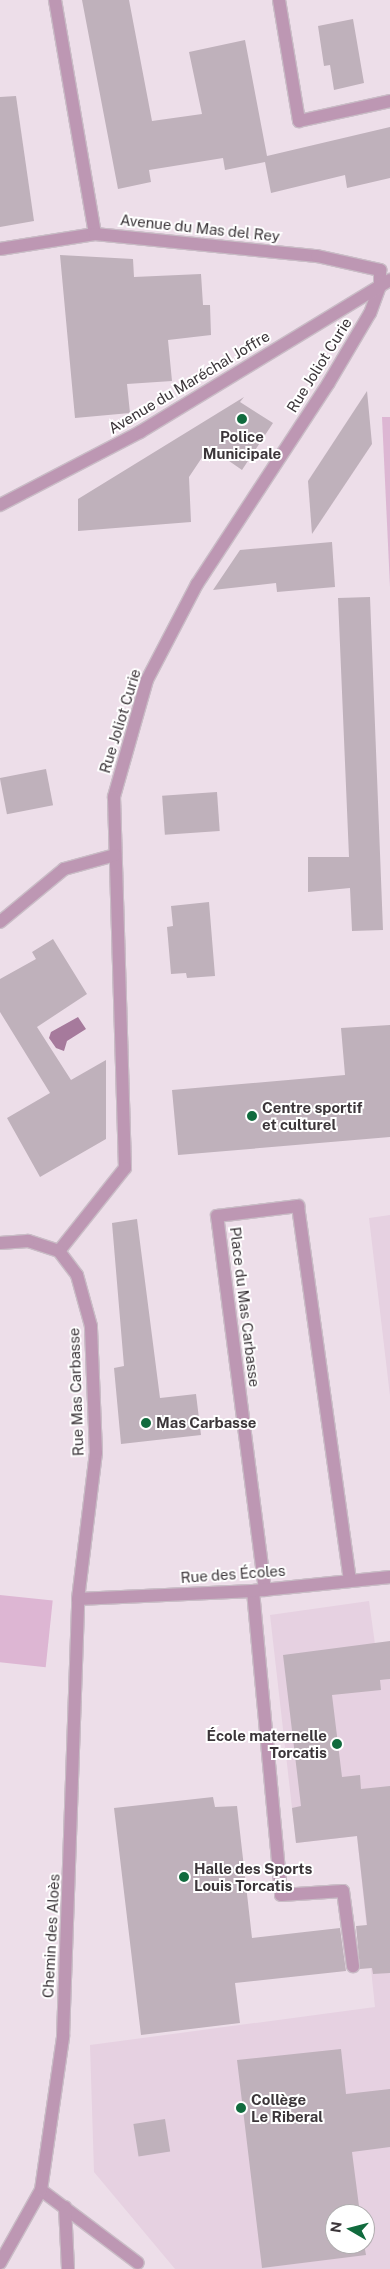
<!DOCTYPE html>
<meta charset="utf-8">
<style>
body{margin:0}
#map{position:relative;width:390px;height:2269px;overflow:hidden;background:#eddee9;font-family:"Public Sans",sans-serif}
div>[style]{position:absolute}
.built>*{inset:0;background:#e6d1e1}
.green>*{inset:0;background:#ddb6d3;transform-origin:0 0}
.water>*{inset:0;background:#a67a9c}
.building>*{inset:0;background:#bfb1bb;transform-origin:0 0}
.roads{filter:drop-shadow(1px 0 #c9bcc6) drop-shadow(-1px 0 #c9bcc6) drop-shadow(0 1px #c9bcc6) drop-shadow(0 -1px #c9bcc6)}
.minor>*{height:12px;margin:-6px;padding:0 6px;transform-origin:6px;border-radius:6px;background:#bd97b3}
.dots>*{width:14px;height:14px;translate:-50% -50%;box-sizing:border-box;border:2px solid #fff;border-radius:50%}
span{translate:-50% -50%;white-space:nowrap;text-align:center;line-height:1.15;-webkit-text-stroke:4px #fff;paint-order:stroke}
.street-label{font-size:15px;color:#3b3539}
.poi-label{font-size:15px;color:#3b3539;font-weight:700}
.left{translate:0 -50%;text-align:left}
.right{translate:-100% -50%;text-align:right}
.north{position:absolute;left:325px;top:2204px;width:50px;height:50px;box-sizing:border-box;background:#fff;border:1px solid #b1aeb0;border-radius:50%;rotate:278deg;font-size:14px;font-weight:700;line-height:20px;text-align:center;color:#3b3539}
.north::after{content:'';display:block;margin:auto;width:18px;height:22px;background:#116b3e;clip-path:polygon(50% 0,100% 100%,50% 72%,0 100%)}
</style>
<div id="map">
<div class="built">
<div style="clip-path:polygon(390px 1215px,390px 1396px,369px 1218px)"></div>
<div style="clip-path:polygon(evenodd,369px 1601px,380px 1680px,390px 1679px,390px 2269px,175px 2269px,94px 2172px,90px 2045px,375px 2007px,357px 1836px,296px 1843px,270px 1615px,369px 1601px,335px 2214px,365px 2214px,365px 2244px,335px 2244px,335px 2214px)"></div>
</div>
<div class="green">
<div style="clip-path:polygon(382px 417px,390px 417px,390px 587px)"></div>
<div style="left:0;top:1595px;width:53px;height:67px;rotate:6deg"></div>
</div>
<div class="water">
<div style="clip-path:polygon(78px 1017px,86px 1029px,67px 1041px,64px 1051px,56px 1048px,49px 1038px,51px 1032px)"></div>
</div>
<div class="building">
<div style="clip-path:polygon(82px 0,129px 0,152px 121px,202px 114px,189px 52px,245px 40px,267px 156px,390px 127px,390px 178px,347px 188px,345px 175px,271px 193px,265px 162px,225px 170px,223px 158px,149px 170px,151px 182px,118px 189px)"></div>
<div style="clip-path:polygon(353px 19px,364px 83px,334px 90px,330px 65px,324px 66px,318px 26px)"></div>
<div style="clip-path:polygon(16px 96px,34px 221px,0 227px,0 97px)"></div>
<div style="clip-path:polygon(60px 255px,133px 259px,134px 277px,201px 274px,203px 305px,210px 305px,211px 335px,168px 340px,172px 381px,127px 384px,130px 413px,75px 418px)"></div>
<div style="clip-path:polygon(367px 391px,372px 444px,312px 534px,308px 481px)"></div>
<div style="clip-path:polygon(244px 397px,240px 402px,273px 423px,242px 470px,209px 447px,189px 477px,191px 522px,78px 531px,78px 499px)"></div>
<div style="clip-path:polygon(332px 542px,335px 587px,277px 592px,276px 583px,213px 590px,240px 550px)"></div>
<div style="clip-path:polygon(370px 597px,383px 930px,352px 931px,350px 888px,308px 892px,308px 857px,349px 857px,338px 598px)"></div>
<div style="left:46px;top:769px;width:37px;height:47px;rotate:79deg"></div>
<div style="left:217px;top:792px;width:39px;height:55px;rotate:86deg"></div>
<div style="clip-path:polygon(209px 902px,215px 976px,187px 978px,186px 973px,171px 974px,167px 927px,173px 926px,171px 906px)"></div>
<div style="clip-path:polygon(53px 939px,87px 994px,37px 1027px,71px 1080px,106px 1060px,106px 1139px,40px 1177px,7px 1118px,50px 1093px,0 1012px,0 979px,36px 959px,32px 952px)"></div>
<div style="clip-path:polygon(390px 1025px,390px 1137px,178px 1155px,172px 1090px,345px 1075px,341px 1028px)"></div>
<div style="clip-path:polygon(137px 1219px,160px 1398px,196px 1394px,201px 1435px,121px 1444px,114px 1368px,124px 1366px,112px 1223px)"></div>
<div style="clip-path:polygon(390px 1641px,390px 1679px,380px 1680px,381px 1690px,332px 1695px,342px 1777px,360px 1775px,361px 1789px,390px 1786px,390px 1973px,373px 1974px,372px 1968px,360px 1969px,356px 1926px,367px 1925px,357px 1836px,296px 1843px,292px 1808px,301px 1806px,283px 1655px)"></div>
<div style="clip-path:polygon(213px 1797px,215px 1807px,237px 1806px,252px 1938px,340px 1928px,346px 1971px,235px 1983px,240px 2023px,141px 2035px,114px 1808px)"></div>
<div style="clip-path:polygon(341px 2049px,346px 2094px,390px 2089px,390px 2147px,352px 2152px,360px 2214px,335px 2214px,335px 2244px,364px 2244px,366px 2255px,262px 2268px,237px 2060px)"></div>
<div style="left:165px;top:2119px;width:33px;height:32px;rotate:81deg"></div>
</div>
<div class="roads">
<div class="minor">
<div style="left:55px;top:0;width:237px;rotate:80.3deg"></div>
<div style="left:279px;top:0;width:123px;rotate:80.6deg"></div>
<div style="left:299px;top:121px;width:93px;rotate:-12.4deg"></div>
<div style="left:0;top:249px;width:96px;rotate:-9deg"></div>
<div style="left:95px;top:234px;width:223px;rotate:5.7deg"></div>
<div style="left:317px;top:256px;width:65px;rotate:12.5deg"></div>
<div style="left:380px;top:270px;width:16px;rotate:90deg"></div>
<div style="left:380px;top:286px;width:29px;rotate:110deg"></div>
<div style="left:370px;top:313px;width:82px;rotate:120.6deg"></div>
<div style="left:328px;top:384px;width:239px;rotate:123.2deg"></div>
<div style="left:197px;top:584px;width:108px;rotate:117.5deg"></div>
<div style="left:147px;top:680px;width:122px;rotate:105.8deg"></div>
<div style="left:114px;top:797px;width:371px;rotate:88.3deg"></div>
<div style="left:125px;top:1168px;width:106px;rotate:128.5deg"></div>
<div style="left:59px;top:1251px;width:33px;rotate:-162deg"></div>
<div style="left:28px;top:1241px;width:28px;rotate:176deg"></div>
<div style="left:0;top:505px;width:158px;rotate:-27.5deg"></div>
<div style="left:140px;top:432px;width:293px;rotate:-31.3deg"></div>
<div style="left:0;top:922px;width:83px;rotate:-39.6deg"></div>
<div style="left:64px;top:869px;width:53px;rotate:-15.4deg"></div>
<div style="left:265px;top:1590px;width:377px;rotate:-97.3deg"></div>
<div style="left:217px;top:1216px;width:82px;rotate:-7deg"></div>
<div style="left:298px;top:1206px;width:378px;rotate:82.1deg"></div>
<div style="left:253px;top:1591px;width:305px;rotate:84.7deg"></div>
<div style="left:281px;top:1895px;width:62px;rotate:-3.7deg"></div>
<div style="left:343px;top:1891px;width:76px;rotate:82.4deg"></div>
<div style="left:78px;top:1599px;width:175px;rotate:-2.6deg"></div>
<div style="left:253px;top:1591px;width:138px;rotate:-5.8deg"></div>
<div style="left:41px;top:2190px;width:121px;rotate:37deg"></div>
<div style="left:65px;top:2207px;width:62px;rotate:87.2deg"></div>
<div style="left:0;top:2263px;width:84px;rotate:-60.7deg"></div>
<div style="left:41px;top:2190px;width:155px;rotate:-81.8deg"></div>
<div style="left:63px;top:2037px;width:438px;rotate:-88deg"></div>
<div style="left:78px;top:1599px;width:147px;rotate:-83deg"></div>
<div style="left:96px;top:1453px;width:127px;rotate:-92.3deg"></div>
<div style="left:91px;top:1326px;width:53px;rotate:-105.4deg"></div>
<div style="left:77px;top:1275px;width:30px;rotate:-127deg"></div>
</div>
</div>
<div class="dots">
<div style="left:242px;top:419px;background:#116b3e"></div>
<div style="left:252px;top:1116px;background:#116b3e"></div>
<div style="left:146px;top:1423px;background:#116b3e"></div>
<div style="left:337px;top:1744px;background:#116b3e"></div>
<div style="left:184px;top:1877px;background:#116b3e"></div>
<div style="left:241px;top:2108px;background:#116b3e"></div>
</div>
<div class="street-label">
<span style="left:200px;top:228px;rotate:6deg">Avenue du Mas del Rey</span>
<span style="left:319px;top:365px;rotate:-58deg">Rue Joliot Curie</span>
<span style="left:189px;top:382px;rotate:-31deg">Avenue du Maréchal Joffre</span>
<span style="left:120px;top:721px;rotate:-73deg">Rue Joliot Curie</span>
<span style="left:245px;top:1307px;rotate:83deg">Place du Mas Carbasse</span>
<span style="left:76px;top:1392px;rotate:-92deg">Rue Mas Carbasse</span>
<span style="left:233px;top:1574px;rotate:-4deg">Rue des Écoles</span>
<span style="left:51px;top:1936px;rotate:-87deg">Chemin des Aloès</span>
</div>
<div class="poi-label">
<span style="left:242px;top:445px">Police<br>Municipale</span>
<span class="left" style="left:262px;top:1116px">Centre sportif<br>et culturel</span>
<span class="left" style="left:156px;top:1423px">Mas Carbasse</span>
<span class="right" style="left:327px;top:1744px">École maternelle<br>Torcatis</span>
<span class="left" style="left:194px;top:1877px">Halle des Sports<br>Louis Torcatis</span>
<span class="left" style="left:251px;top:2108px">Collège<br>Le Riberal</span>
</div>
<div class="north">N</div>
</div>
